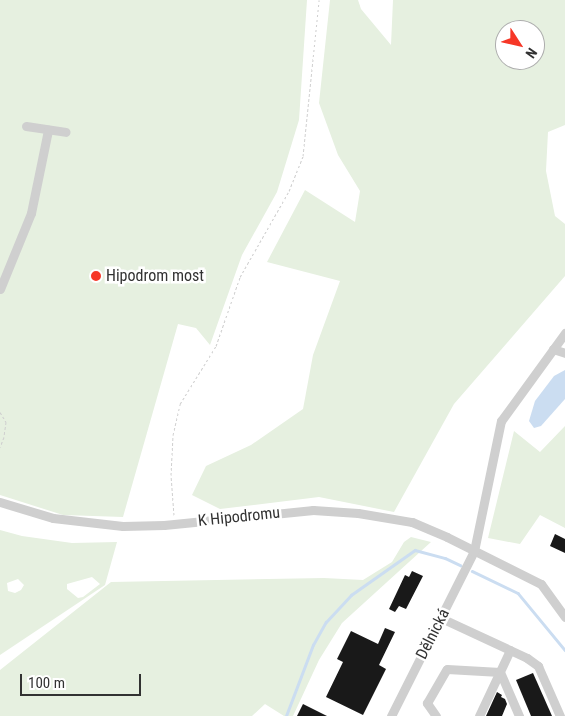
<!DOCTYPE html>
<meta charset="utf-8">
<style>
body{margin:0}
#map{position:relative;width:565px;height:716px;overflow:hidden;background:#fff;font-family:"Roboto Condensed",sans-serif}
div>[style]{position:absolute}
.green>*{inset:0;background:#e6f0e0}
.water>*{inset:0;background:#cbddf1}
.stream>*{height:2.5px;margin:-1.25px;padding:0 1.25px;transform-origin:1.25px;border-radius:1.25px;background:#cbddf1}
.building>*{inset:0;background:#191919}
.path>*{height:1px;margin-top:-0.5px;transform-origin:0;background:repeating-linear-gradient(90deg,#cfcfcf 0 2.5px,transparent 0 5px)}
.minor>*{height:9px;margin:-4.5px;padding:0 4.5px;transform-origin:4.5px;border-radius:4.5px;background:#cfcfcf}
.dots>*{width:14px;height:14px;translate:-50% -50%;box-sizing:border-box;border:2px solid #fff;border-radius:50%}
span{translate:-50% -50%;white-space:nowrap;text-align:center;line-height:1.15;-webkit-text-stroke:5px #fff;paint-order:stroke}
.poi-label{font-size:16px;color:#323232}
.left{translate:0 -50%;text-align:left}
.street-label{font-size:16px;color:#323232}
.north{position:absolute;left:495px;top:20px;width:50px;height:50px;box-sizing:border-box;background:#fff;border:1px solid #adadad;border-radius:50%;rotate:125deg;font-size:14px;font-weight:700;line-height:20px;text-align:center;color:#323232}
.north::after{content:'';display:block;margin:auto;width:18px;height:22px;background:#f63727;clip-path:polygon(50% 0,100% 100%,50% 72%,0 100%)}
.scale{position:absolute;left:20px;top:674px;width:121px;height:22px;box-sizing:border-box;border:2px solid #323232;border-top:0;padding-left:6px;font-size:15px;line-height:18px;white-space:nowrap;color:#323232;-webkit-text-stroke:4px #fff;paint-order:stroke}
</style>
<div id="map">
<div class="green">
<div style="clip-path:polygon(0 0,307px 0,299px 120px,277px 192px,242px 255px,210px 345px,196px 328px,178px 324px,123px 517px,63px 515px,0 495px)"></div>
<div style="clip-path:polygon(evenodd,330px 0,358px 0,361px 9px,391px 45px,393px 0,565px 0,565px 125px,548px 132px,546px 171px,555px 216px,565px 224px,565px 276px,454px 404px,394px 512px,319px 497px,220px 509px,192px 495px,206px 466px,251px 445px,303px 409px,313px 355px,340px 281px,267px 262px,305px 190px,355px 222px,360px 191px,338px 155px,319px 103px,330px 0,505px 30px,535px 30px,535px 60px,505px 60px,505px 30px)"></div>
<div style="clip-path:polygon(565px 426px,565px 528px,540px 515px,520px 544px,488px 538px,514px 431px,540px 452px)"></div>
<div style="clip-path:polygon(evenodd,0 530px,22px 536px,72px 543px,117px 542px,105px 585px,0 655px,0 530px,92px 577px,100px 584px,83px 597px,78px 598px,67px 589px,67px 584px,92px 577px,0 530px,18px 579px,24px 585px,21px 590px,15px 593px,8px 591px,7px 583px,18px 579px)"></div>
<div style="clip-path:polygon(411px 537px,431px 542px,342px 623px,319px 660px,293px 716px,284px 716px,265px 704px,252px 716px,0 716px,0 670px,111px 582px,324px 578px,363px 580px,392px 562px,404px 542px)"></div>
</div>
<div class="water">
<div style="clip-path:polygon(565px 370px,565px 399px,541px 426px,534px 428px,529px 421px,535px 401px,554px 376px)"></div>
</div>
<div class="stream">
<div style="left:472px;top:571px;width:51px;rotate:25.6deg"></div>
<div style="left:518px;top:593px;width:74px;rotate:50.5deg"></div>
<div style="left:286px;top:716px;width:76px;rotate:-69.2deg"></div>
<div style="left:313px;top:645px;width:26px;rotate:-61deg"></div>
<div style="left:326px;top:622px;width:37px;rotate:-47deg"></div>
<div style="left:351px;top:595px;width:78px;rotate:-35.1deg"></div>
<div style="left:415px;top:550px;width:31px;rotate:15deg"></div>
<div style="left:445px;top:558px;width:17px;rotate:25deg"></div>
</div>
<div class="building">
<div style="clip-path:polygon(555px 534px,565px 539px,565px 553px,550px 546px)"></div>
<div style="clip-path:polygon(412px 571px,423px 576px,406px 609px,399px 606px,395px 612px,389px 609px,405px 575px,409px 577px)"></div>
<div style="clip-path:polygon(385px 628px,395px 632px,379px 665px,386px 669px,363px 715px,326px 697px,343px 662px,337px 659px,351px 631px,378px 644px)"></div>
<div style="clip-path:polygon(533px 673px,552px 716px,531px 716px,516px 680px)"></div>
<div style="clip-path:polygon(497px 692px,502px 695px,501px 697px,505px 699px,507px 704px,502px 716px,486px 716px)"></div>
<div style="clip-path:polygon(303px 704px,327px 716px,297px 716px)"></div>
</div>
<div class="path">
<div style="left:0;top:412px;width:12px;rotate:59deg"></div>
<div style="left:6px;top:422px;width:15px;rotate:98deg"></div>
<div style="left:4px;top:437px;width:11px;rotate:112deg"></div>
<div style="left:174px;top:515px;width:40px;rotate:-94.3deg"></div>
<div style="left:171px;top:475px;width:40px;rotate:-87.1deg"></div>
<div style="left:173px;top:435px;width:32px;rotate:-77deg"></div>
<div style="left:180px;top:404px;width:68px;rotate:-58.2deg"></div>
<div style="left:216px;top:346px;width:73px;rotate:-70.8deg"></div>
<div style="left:240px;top:277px;width:99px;rotate:-60.3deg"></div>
<div style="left:289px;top:191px;width:38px;rotate:-68deg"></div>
<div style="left:303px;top:156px;width:157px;rotate:-84.1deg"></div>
</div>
<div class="minor">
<div style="left:26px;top:126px;width:40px;rotate:8.5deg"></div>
<div style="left:0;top:289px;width:82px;rotate:-67.8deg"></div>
<div style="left:31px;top:213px;width:85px;rotate:-78.4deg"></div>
<div style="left:553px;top:349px;width:13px;rotate:18deg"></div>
<div style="left:0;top:502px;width:55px;rotate:16.8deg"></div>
<div style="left:53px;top:518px;width:70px;rotate:6.5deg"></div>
<div style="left:123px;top:526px;width:41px;rotate:-1.4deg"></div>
<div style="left:164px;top:525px;width:150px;rotate:-5.7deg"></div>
<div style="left:313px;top:510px;width:45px;rotate:3.8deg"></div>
<div style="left:358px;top:513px;width:55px;rotate:9.5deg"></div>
<div style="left:412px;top:522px;width:38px;rotate:23deg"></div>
<div style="left:447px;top:537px;width:105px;rotate:26.6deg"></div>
<div style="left:541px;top:584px;width:41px;rotate:54deg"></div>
<div style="left:441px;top:618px;width:95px;rotate:24.9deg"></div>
<div style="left:527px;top:658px;width:14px;rotate:36deg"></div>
<div style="left:538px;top:666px;width:55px;rotate:66.3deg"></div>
<div style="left:500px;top:672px;width:48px;rotate:66.6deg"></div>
<div style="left:391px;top:716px;width:185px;rotate:-63.3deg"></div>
<div style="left:474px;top:551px;width:133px;rotate:-78.3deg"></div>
<div style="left:501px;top:421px;width:109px;rotate:-54deg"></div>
<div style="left:436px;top:716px;width:16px;rotate:-125deg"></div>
<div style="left:427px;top:703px;width:39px;rotate:-60deg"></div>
<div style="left:447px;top:669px;width:53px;rotate:3.2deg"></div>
<div style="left:479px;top:716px;width:73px;rotate:-64.8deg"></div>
</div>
<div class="dots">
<div style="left:96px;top:276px;background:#f63727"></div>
</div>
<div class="poi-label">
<span class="left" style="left:106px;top:276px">Hipodrom most</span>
</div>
<div class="street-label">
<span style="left:239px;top:517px;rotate:-6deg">K Hipodromu</span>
<span style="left:433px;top:634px;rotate:-63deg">Dělnická</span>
</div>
<div class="north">N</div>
<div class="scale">100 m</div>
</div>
